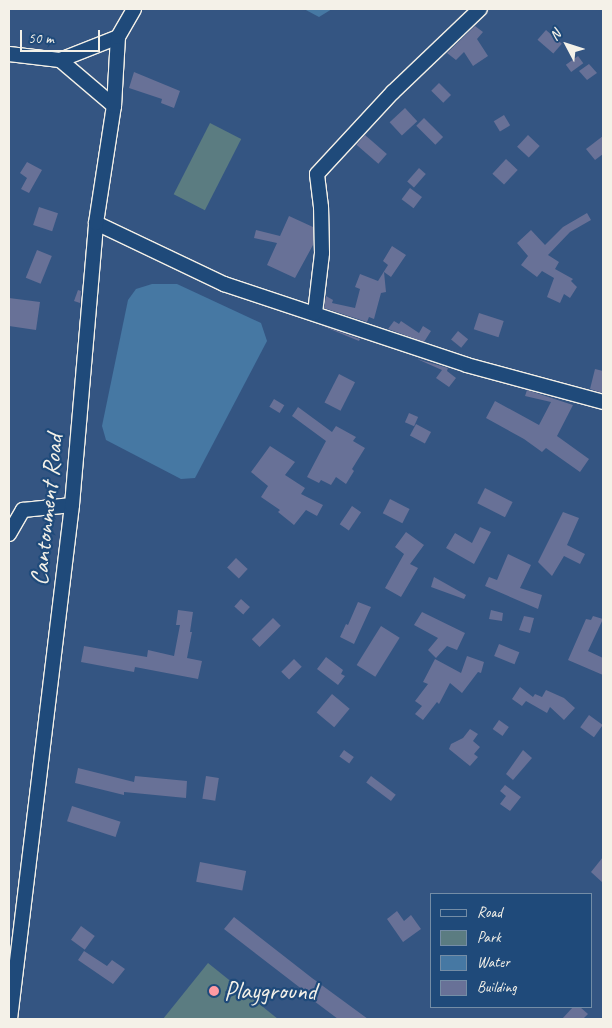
<!DOCTYPE html>
<style>
body{margin:0}
#map{position:relative;width:612px;height:1028px;overflow:hidden;background:#345582;font-family:Caveat,sans-serif}
div>[style]{position:absolute}
.green>*{inset:0;background:#5b7c81;transform-origin:0 0}
.water>*{inset:0;background:#4678a3}
.building>*{inset:0;background:#687197;transform-origin:0 0}
.roads{filter:drop-shadow(1px 0 #f4f1e8) drop-shadow(-1px 0 #f4f1e8) drop-shadow(0 1px #f4f1e8) drop-shadow(0 -1px #f4f1e8)}
.minor>*{height:14px;margin:-7px;padding:0 7px;transform-origin:7px;border-radius:7px;background:#1f4a7a}
.dots>*{width:14px;height:14px;translate:-50% -50%;box-sizing:border-box;border:2px solid #1f4a7a;border-radius:50%}
span{translate:-50% -50%;white-space:nowrap;text-align:center;line-height:1.15;-webkit-text-stroke:4.5px #1f4a7a;paint-order:stroke}
.street-label{font-size:25px;color:#f4f1e8}
.poi-label{font-size:25px;color:#f4f1e8}
.left{translate:0 -50%;text-align:left}
.frame{position:absolute;inset:0;border:10px solid #f4f1e8;pointer-events:none}
.legend{position:absolute;left:430px;top:893px;width:162px;height:115px;box-sizing:border-box;background:#1f4a7a;border:1px solid #748da6;margin:0;padding:6px 9px;list-style:none;font-size:15px;color:#f4f1e8}
.legend li{display:flex;align-items:center;gap:10px;height:25px}
.legend b{width:25px;border:1px solid #748da6}
.north{position:absolute;left:542px;top:20px;width:50px;height:50px;-webkit-text-stroke:4px #1f4a7a;paint-order:stroke;rotate:310deg;font-size:14px;font-weight:700;line-height:20px;text-align:center;color:#f4f1e8}
.north::after{content:'';display:block;margin:auto;width:18px;height:22px;background:#f4f1e8;clip-path:polygon(50% 0,100% 100%,50% 72%,0 100%)}
.scale{position:absolute;left:20px;top:30px;width:80px;height:22px;box-sizing:border-box;border:2px solid #f4f1e8;border-top:0;padding-left:6px;font-size:15px;line-height:18px;white-space:nowrap;color:#f4f1e8;-webkit-text-stroke:4px #1f4a7a;paint-order:stroke}
</style>
<div id="map">
<div class="green">
<div style="left:210px;top:123px;width:35px;height:80px;rotate:27deg"></div>
<div style="clip-path:polygon(208px 963px,278px 1019px,163px 1019px)"></div>
</div>
<div class="water">
<div style="clip-path:polygon(304px 9px,332px 9px,319px 17px)"></div>
<div style="clip-path:polygon(152px 284px,177px 284px,261px 323px,267px 341px,195px 478px,181px 479px,106px 440px,102px 426px,128px 300px,136px 289px)"></div>
</div>
<div class="building">
<div style="clip-path:polygon(475px 26px,483px 32px,477px 39px,488px 56px,473px 66px,464px 52px,456px 60px,447px 53px)"></div>
<div style="left:546px;top:30px;width:21px;height:13px;rotate:41deg"></div>
<div style="left:578px;top:56px;width:9px;height:15px;rotate:54deg"></div>
<div style="clip-path:polygon(589px 64px,597px 73px,587px 80px,579px 71px)"></div>
<div style="clip-path:polygon(134px 72px,180px 91px,174px 108px,161px 103px,162px 99px,129px 88px)"></div>
<div style="left:439px;top:83px;width:17px;height:11px;rotate:45deg"></div>
<div style="left:405px;top:108px;width:18px;height:21px;rotate:47deg"></div>
<div style="left:504px;top:115px;width:12px;height:12px;rotate:59deg"></div>
<div style="left:424px;top:118px;width:27px;height:11px;rotate:45deg"></div>
<div style="left:365px;top:135px;width:29px;height:13px;rotate:41deg"></div>
<div style="left:528px;top:135px;width:16px;height:16px;rotate:43deg"></div>
<div style="clip-path:polygon(603px 136px,603px 154px,595px 160px,586px 149px)"></div>
<div style="left:506px;top:159px;width:16px;height:20px;rotate:43deg"></div>
<div style="clip-path:polygon(27px 162px,42px 170px,29px 193px,21px 189px,27px 178px,20px 173px)"></div>
<div style="left:419px;top:168px;width:9px;height:18px;rotate:41deg"></div>
<div style="left:410px;top:188px;width:15px;height:14px;rotate:37deg"></div>
<div style="left:39px;top:207px;width:20px;height:19px;rotate:18deg"></div>
<div style="clip-path:polygon(587px 213px,591px 220px,570px 232px,548px 255px,559px 262px,555px 269px,573px 279px,571px 281px,577px 287px,570px 298px,564px 294px,560px 303px,547px 297px,554px 278px,542px 271px,537px 277px,521px 265px,528px 256px,517px 243px,531px 230px,545px 245px,563px 227px)"></div>
<div style="clip-path:polygon(289px 216px,313px 227px,313px 245px,295px 278px,267px 265px,277px 243px,254px 238px,256px 230px,280px 236px)"></div>
<div style="clip-path:polygon(392px 246px,406px 255px,391px 277px,384px 272px,386px 292px,381px 293px,374px 319px,369px 317px,367px 322px,324px 308px,326px 296px,333px 300px,332px 303px,355px 308px,360px 289px,355px 287px,360px 274px,378px 281px,388px 265px,383px 261px)"></div>
<div style="left:37px;top:250px;width:16px;height:30px;rotate:22deg"></div>
<div style="clip-path:polygon(78px 290px,81px 291px,80px 303px,74px 301px)"></div>
<div style="clip-path:polygon(9px 298px,40px 302px,36px 330px,9px 326px)"></div>
<div style="left:479px;top:313px;width:26px;height:17px;rotate:18deg"></div>
<div style="clip-path:polygon(394px 321px,399px 324px,401px 321px,419px 333px,423px 326px,431px 331px,424px 342px,388px 329px)"></div>
<div style="clip-path:polygon(320px 325px,360px 339px,359px 341px)"></div>
<div style="left:458px;top:331px;width:13px;height:11px;rotate:39deg"></div>
<div style="clip-path:polygon(417px 359px,448px 368px,447px 371px,456px 378px,449px 387px,436px 378px,442px 370px)"></div>
<div style="clip-path:polygon(595px 369px,603px 371px,603px 393px,590px 389px)"></div>
<div style="left:339px;top:374px;width:18px;height:32px;rotate:27deg"></div>
<div style="clip-path:polygon(527px 390px,573px 405px,557px 436px,589px 459px,580px 472px,546px 448px,542px 452px,524px 439px,486px 418px,495px 401px,539px 425px,551px 402px,525px 396px)"></div>
<div style="left:274px;top:399px;width:12px;height:9px;rotate:31deg"></div>
<div style="clip-path:polygon(298px 407px,332px 432px,336px 426px,356px 437px,353px 441px,365px 448px,352px 469px,354px 471px,346px 484px,336px 477px,331px 485px,321px 480px,319px 483px,307px 477px,326px 441px,292px 416px)"></div>
<div style="left:409px;top:413px;width:10px;height:10px;rotate:24deg"></div>
<div style="left:416px;top:424px;width:17px;height:13px;rotate:28deg"></div>
<div style="clip-path:polygon(270px 446px,295px 462px,285px 475px,305px 488px,301px 494px,323px 505px,317px 516px,306px 510px,294px 525px,278px 512px,280px 510px,261px 497px,268px 486px,251px 472px)"></div>
<div style="left:485px;top:488px;width:31px;height:17px;rotate:27deg"></div>
<div style="left:390px;top:499px;width:22px;height:16px;rotate:27deg"></div>
<div style="left:352px;top:506px;width:11px;height:22px;rotate:34deg"></div>
<div style="clip-path:polygon(563px 512px,579px 518px,567px 545px,585px 554px,580px 564px,564px 556px,552px 576px,538px 562px)"></div>
<div style="clip-path:polygon(480px 527px,491px 532px,474px 564px,446px 548px,455px 533px,472px 543px)"></div>
<div style="clip-path:polygon(406px 532px,424px 545px,410px 564px,418px 568px,401px 597px,385px 588px,404px 554px,395px 547px)"></div>
<div style="clip-path:polygon(508px 554px,531px 565px,520px 588px,542px 595px,538px 609px,485px 586px,489px 577px,497px 580px)"></div>
<div style="left:236px;top:558px;width:16px;height:13px;rotate:43deg"></div>
<div style="clip-path:polygon(434px 577px,466px 595px,464px 599px,431px 587px)"></div>
<div style="left:241px;top:599px;width:12px;height:10px;rotate:42deg"></div>
<div style="clip-path:polygon(358px 602px,371px 607px,354px 644px,340px 637px,346px 624px,348px 625px)"></div>
<div style="clip-path:polygon(178px 610px,193px 612px,190px 632px,192px 632px,187px 658px,202px 661px,198px 679px,135px 667px,134px 672px,81px 662px,84px 646px,147px 657px,148px 650px,174px 656px,180px 625px,176px 625px)"></div>
<div style="clip-path:polygon(491px 610px,503px 613px,502px 621px,489px 619px)"></div>
<div style="clip-path:polygon(422px 612px,465px 633px,457px 650px,447px 646px,436px 658px,428px 650px,438px 638px,414px 625px)"></div>
<div style="clip-path:polygon(524px 616px,534px 618px,530px 633px,519px 630px)"></div>
<div style="clip-path:polygon(593px 616px,603px 619px,588px 651px,603px 658px,603px 675px,568px 660px,586px 619px,591px 620px)"></div>
<div style="left:273px;top:618px;width:11px;height:30px;rotate:45deg"></div>
<div style="left:381px;top:626px;width:22px;height:46px;rotate:32deg"></div>
<div style="left:499px;top:644px;width:22px;height:13px;rotate:22deg"></div>
<div style="clip-path:polygon(467px 656px,484px 662px,481px 673px,478px 672px,462px 693px,450px 683px,439px 704px,437px 702px,423px 720px,415px 714px,422px 706px,415px 701px,428px 684px,423px 682px,435px 659px,461px 673px)"></div>
<div style="clip-path:polygon(326px 657px,343px 670px,341px 674px,345px 676px,338px 685px,317px 669px)"></div>
<div style="left:294px;top:659px;width:11px;height:18px;rotate:45deg"></div>
<div style="clip-path:polygon(520px 687px,533px 697px,535px 694px,542px 697px,546px 690px,564px 698px,575px 708px,564px 720px,550px 707px,547px 713px,526px 701px,522px 706px,512px 699px)"></div>
<div style="left:332px;top:694px;width:23px;height:24px;rotate:40deg"></div>
<div style="left:589px;top:715px;width:17px;height:15px;rotate:36deg"></div>
<div style="left:499px;top:720px;width:12px;height:11px;rotate:35deg"></div>
<div style="clip-path:polygon(470px 729px,478px 734px,473px 741px,480px 747px,474px 754px,478px 757px,470px 766px,449px 749px,451px 744px,463px 738px)"></div>
<div style="left:344px;top:750px;width:12px;height:8px;rotate:35deg"></div>
<div style="clip-path:polygon(523px 750px,532px 758px,513px 780px,506px 774px)"></div>
<div style="clip-path:polygon(78px 768px,134px 782px,135px 776px,187px 781px,186px 798px,124px 792px,124px 795px,75px 783px)"></div>
<div style="left:206px;top:776px;width:13px;height:23px;rotate:9deg"></div>
<div style="left:371px;top:776px;width:31px;height:8px;rotate:37deg"></div>
<div style="clip-path:polygon(505px 785px,521px 797px,510px 811px,500px 804px,506px 796px,500px 791px)"></div>
<div style="left:72px;top:806px;width:51px;height:16px;rotate:18deg"></div>
<div style="clip-path:polygon(603px 857px,603px 883px,591px 872px)"></div>
<div style="left:200px;top:862px;width:47px;height:20px;rotate:11deg"></div>
<div style="clip-path:polygon(397px 911px,404px 921px,411px 915px,421px 929px,403px 942px,387px 919px)"></div>
<div style="clip-path:polygon(234px 917px,312px 978px,368px 1019px,338px 1019px,302px 992px,303px 990px,224px 929px)"></div>
<div style="left:81px;top:926px;width:17px;height:17px;rotate:36deg"></div>
<div style="clip-path:polygon(84px 951px,107px 966px,112px 960px,125px 969px,113px 984px,78px 960px)"></div>
<div style="clip-path:polygon(573px 1007px,580px 1007px,588px 1014px,583px 1019px,562px 1019px)"></div>
</div>
<div class="roads">
<div class="minor">
<div style="left:9px;top:54px;width:51px;rotate:6.7deg"></div>
<div style="left:60px;top:60px;width:62px;rotate:-21.6deg"></div>
<div style="left:60px;top:60px;width:71px;rotate:40.4deg"></div>
<div style="left:96px;top:223px;width:142px;rotate:25.5deg"></div>
<div style="left:224px;top:284px;width:256px;rotate:18.4deg"></div>
<div style="left:467px;top:365px;width:141px;rotate:15.2deg"></div>
<div style="left:315px;top:313px;width:60px;rotate:-83.3deg"></div>
<div style="left:322px;top:253px;width:46px;rotate:-91.2deg"></div>
<div style="left:321px;top:207px;width:33px;rotate:-97deg"></div>
<div style="left:317px;top:174px;width:112px;rotate:-47.2deg"></div>
<div style="left:393px;top:92px;width:120px;rotate:-43.7deg"></div>
<div style="left:9px;top:534px;width:28px;rotate:-60deg"></div>
<div style="left:23px;top:510px;width:49px;rotate:-5.8deg"></div>
<div style="left:10px;top:1019px;width:518px;rotate:-83.12deg"></div>
<div style="left:72px;top:505px;width:283px;rotate:-85.1deg"></div>
<div style="left:96px;top:223px;width:118px;rotate:-81.3deg"></div>
<div style="left:114px;top:106px;width:69px;rotate:-86.7deg"></div>
<div style="left:118px;top:37px;width:32px;rotate:-60deg"></div>
</div>
</div>
<div class="dots">
<div style="left:214px;top:991px;background:#ff9aa2"></div>
</div>
<div class="street-label">
<span style="left:47px;top:510px;rotate:-84deg">Cantonment Road</span>
</div>
<div class="poi-label">
<span class="left" style="left:224px;top:991px">Playground</span>
</div>
<div class="frame"></div>
<ul class="legend">
<li><b style="height:6px;background:#1f4a7a"></b>Road</li>
<li><b style="height:14px;background:#5b7c81"></b>Park</li>
<li><b style="height:14px;background:#4678a3"></b>Water</li>
<li><b style="height:14px;background:#687197"></b>Building</li>
</ul>
<div class="north">N</div>
<div class="scale">50 m</div>
</div>
